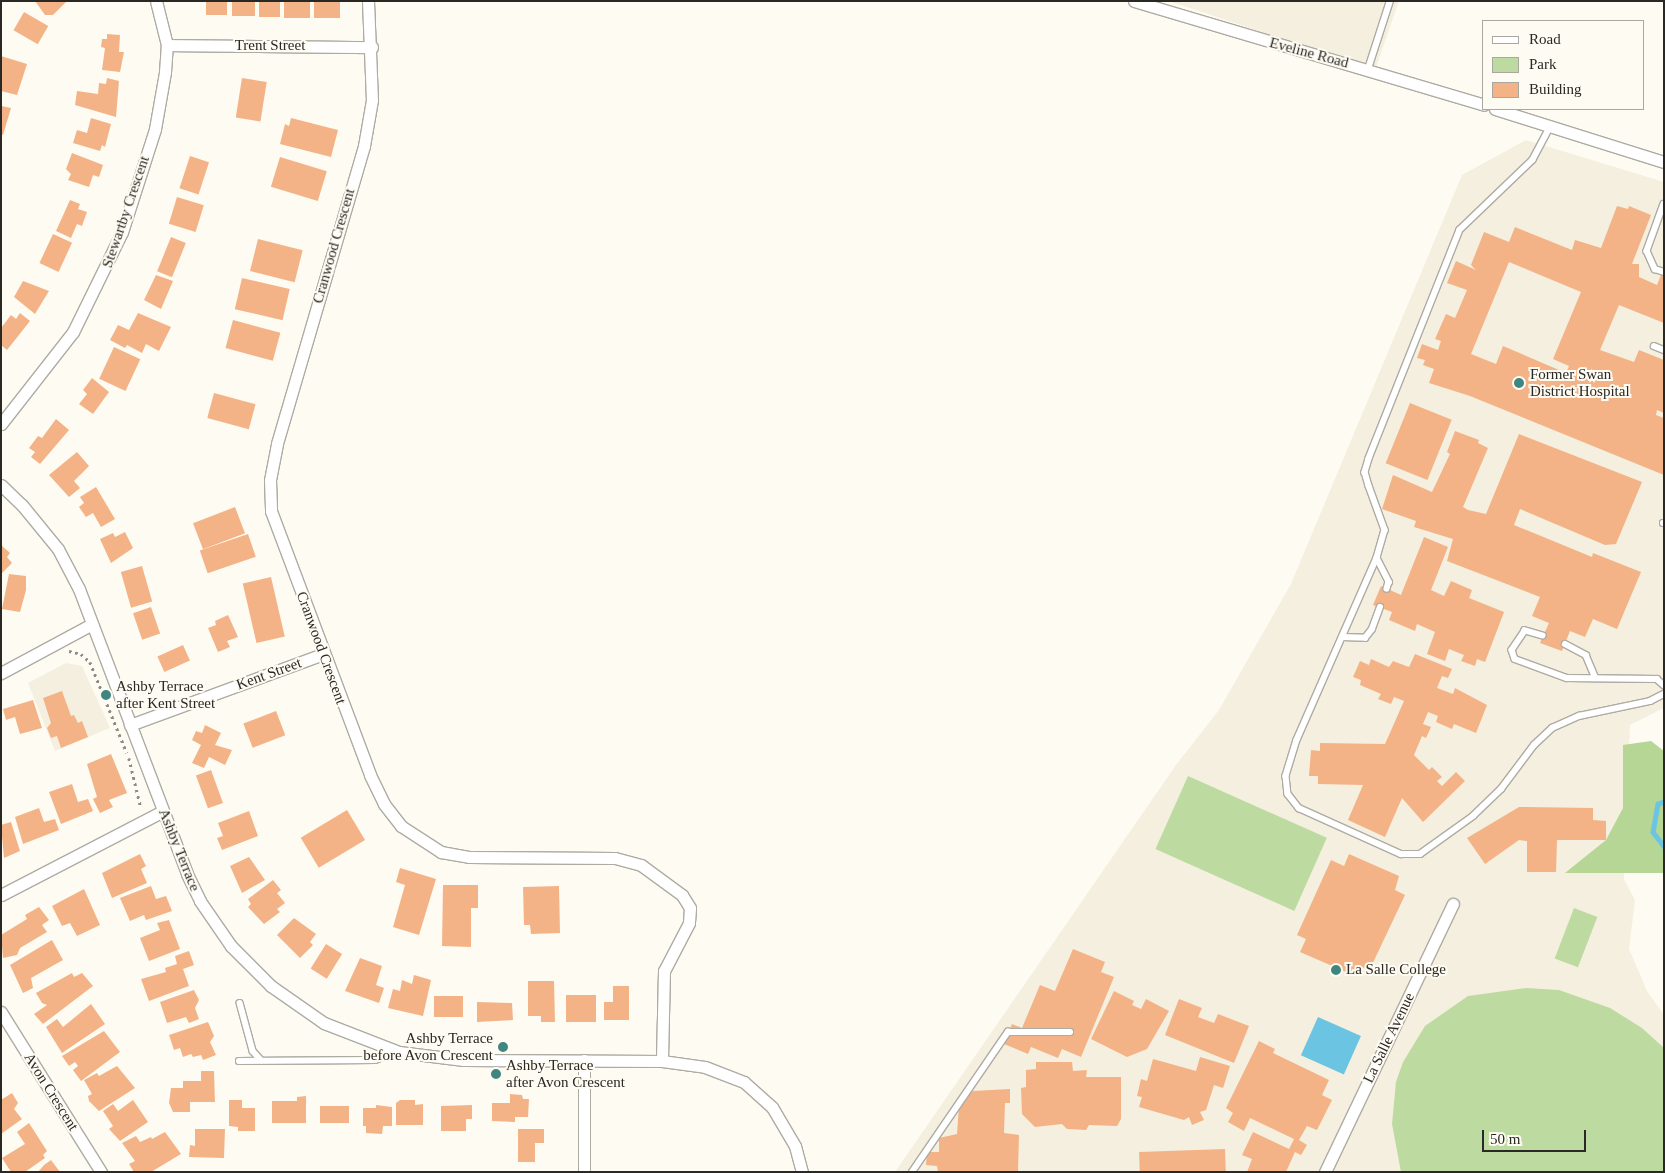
<!DOCTYPE html>
<style>
body{margin:0}
#map{position:relative;width:1665px;height:1173px;overflow:hidden;background:#fefbf2;font-family:Georgia,serif}
div>[style]{position:absolute}
.built>*{inset:0;background:#f5efdf}
.green>*{inset:0;background:#bddaa0;transform-origin:0 0}
.forest>*{inset:0;background:#b5d694}
.water>*{inset:0;background:#6bc5e2;transform-origin:0 0}
.stream>*{height:4.5px;margin:-2.25px;padding:0 2.25px;transform-origin:2.25px;border-radius:2.25px;background:#6bc5e2}
.building>*{inset:0;background:#f3b386;transform-origin:0 0}
.path>*{height:2.5px;margin-top:-1.25px;transform-origin:0;background:repeating-linear-gradient(90deg,#8e8c86 0 2.5px,transparent 0 6.5px)}
.roads{filter:drop-shadow(1px 0 #aeaba3) drop-shadow(-1px 0 #aeaba3) drop-shadow(0 1px #aeaba3) drop-shadow(0 -1px #aeaba3)}
.service>*{height:5.5px;margin:-2.75px;padding:0 2.75px;transform-origin:2.75px;border-radius:2.75px;background:#fff}
.minor>*{height:11px;margin:-5.5px;padding:0 5.5px;transform-origin:5.5px;border-radius:5.5px;background:#fff}
.dots>*{width:14px;height:14px;translate:-50% -50%;box-sizing:border-box;border:2px solid #fefbf2;border-radius:50%}
span{translate:-50% -50%;white-space:nowrap;text-align:center;line-height:1.15;-webkit-text-stroke:4px #fefbf2;paint-order:stroke}
.street-label{font-size:15px;color:#292825}
.poi-label{font-size:15px;color:#292825}
.left{translate:0 -50%;text-align:left}
.right{translate:-100% -50%;text-align:right}
.frame{position:absolute;inset:0;border:2px solid #292825;pointer-events:none}
.legend{position:absolute;left:1482px;top:20px;width:162px;height:90px;box-sizing:border-box;background:#fefbf2;border:1px solid #a9a7a0;margin:0;padding:6px 9px;list-style:none;font-size:15px;color:#292825}
.legend li{display:flex;align-items:center;gap:10px;height:25px}
.legend b{width:25px;border:1px solid #a9a7a0}
.scale{position:absolute;left:1482px;top:1130px;width:104px;height:22px;box-sizing:border-box;border:2px solid #292825;border-top:0;padding-left:6px;font-size:15px;line-height:18px;white-space:nowrap;color:#292825;-webkit-text-stroke:4px #fefbf2;paint-order:stroke}
</style>
<div id="map">
<div class="built">
<div style="clip-path:polygon(1169px 1px,1399px 1px,1375px 70px)"></div>
<div style="clip-path:polygon(1526px 140px,1664px 182px,1664px 708px,1630px 725px,1624px 879px,1635px 900px,1629px 949px,1647px 991px,1664px 1015px,1664px 1172px,895px 1172px,1176px 765px,1219px 710px,1291px 584px,1462px 175px)"></div>
<div style="clip-path:polygon(66px 663px,82px 666px,110px 728px,55px 751px,28px 683px)"></div>
</div>
<div class="green">
<div style="left:1188px;top:776px;width:152px;height:80px;rotate:24deg"></div>
<div style="left:1574px;top:908px;width:25px;height:54px;rotate:21deg"></div>
<div style="clip-path:polygon(1526px 988px,1559px 990px,1610px 1008px,1642px 1028px,1664px 1048px,1664px 1172px,1401px 1172px,1392px 1124px,1396px 1082px,1403px 1062px,1425px 1026px,1468px 996px)"></div>
</div>
<div class="forest">
<div style="clip-path:polygon(1651px 741px,1664px 751px,1664px 873px,1565px 873px,1606px 840px,1623px 808px,1623px 745px)"></div>
</div>
<div class="water">
<div style="left:1318px;top:1017px;width:47px;height:42px;rotate:24deg"></div>
</div>
<div class="stream">
<div style="left:1664px;top:802px;width:6px;rotate:162deg"></div>
<div style="left:1658px;top:804px;width:28px;rotate:100deg"></div>
<div style="left:1653px;top:832px;width:18px;rotate:52deg"></div>
</div>
<div class="building">
<div style="clip-path:polygon(35px 1px,67px 1px,53px 15px,45px 15px)"></div>
<div style="left:206px;top:1px;width:21px;height:14px"></div>
<div style="left:232px;top:1px;width:23px;height:15px"></div>
<div style="left:259px;top:1px;width:21px;height:16px"></div>
<div style="left:284px;top:1px;width:26px;height:17px"></div>
<div style="left:314px;top:1px;width:26px;height:17px"></div>
<div style="left:24px;top:12px;width:28px;height:21px;rotate:30deg"></div>
<div style="clip-path:polygon(107px 34px,120px 35px,119px 52px,124px 52px,120px 72px,102px 70px,105px 48px,101px 47px,102px 39px,107px 39px)"></div>
<div style="clip-path:polygon(1px 56px,27px 64px,17px 95px,1px 91px)"></div>
<div style="clip-path:polygon(107px 78px,119px 81px,116px 117px,75px 105px,77px 91px,98px 94px,99px 83px,106px 84px)"></div>
<div style="left:242px;top:78px;width:25px;height:40px;rotate:9deg"></div>
<div style="clip-path:polygon(1px 106px,11px 108px,3px 135px,1px 134px)"></div>
<div style="clip-path:polygon(91px 118px,111px 124px,105px 147px,102px 145px,100px 151px,73px 143px,77px 130px,87px 133px)"></div>
<div style="clip-path:polygon(291px 118px,338px 130px,331px 157px,280px 144px,285px 124px,289px 126px)"></div>
<div style="clip-path:polygon(72px 153px,103px 165px,99px 177px,93px 175px,89px 187px,68px 180px,71px 174px,66px 169px)"></div>
<div style="left:190px;top:156px;width:20px;height:34px;rotate:18deg"></div>
<div style="left:280px;top:157px;width:49px;height:31px;rotate:17deg"></div>
<div style="left:177px;top:197px;width:28px;height:28px;rotate:17deg"></div>
<div style="clip-path:polygon(70px 200px,80px 204px,78px 209px,87px 212px,82px 226px,77px 224px,71px 238px,56px 231px)"></div>
<div style="clip-path:polygon(evenodd,1617px 206px,1628px 209px,1629px 206px,1651px 215px,1632px 264px,1639px 264px,1639px 277px,1657px 285px,1661px 275px,1664px 276px,1664px 323px,1619px 305px,1600px 350px,1634px 362px,1639px 350px,1664px 360px,1664px 413px,1657px 410px,1656px 415px,1664px 418px,1664px 475px,1470px 396px,1429px 383px,1434px 369px,1423px 365px,1425px 360px,1417px 358px,1422px 344px,1438px 350px,1441px 341px,1435px 339px,1446px 314px,1455px 318px,1467px 290px,1447px 283px,1456px 261px,1476px 270px,1471px 265px,1484px 232px,1509px 242px,1515px 227px,1572px 250px,1575px 240px,1601px 248px,1617px 206px,1509px 262px,1581px 292px,1553px 359px,1569px 366px,1566px 373px,1503px 346px,1496px 364px,1471px 354px,1509px 262px)"></div>
<div style="left:53px;top:234px;width:21px;height:32px;rotate:25deg"></div>
<div style="left:171px;top:237px;width:16px;height:37px;rotate:22deg"></div>
<div style="left:258px;top:239px;width:46px;height:33px;rotate:14deg"></div>
<div style="clip-path:polygon(156px 275px,173px 281px,161px 309px,144px 300px)"></div>
<div style="left:242px;top:278px;width:49px;height:32px;rotate:13deg"></div>
<div style="clip-path:polygon(23px 281px,49px 291px,35px 314px,14px 297px)"></div>
<div style="clip-path:polygon(20px 313px,30px 321px,7px 350px,1px 345px,1px 328px,11px 315px,16px 319px)"></div>
<div style="clip-path:polygon(138px 313px,171px 327px,159px 351px,146px 344px,142px 353px,127px 345px,125px 348px,110px 340px,118px 325px,129px 330px)"></div>
<div style="left:233px;top:320px;width:49px;height:29px;rotate:15deg"></div>
<div style="left:114px;top:347px;width:29px;height:35px;rotate:25deg"></div>
<div style="clip-path:polygon(92px 378px,109px 392px,93px 414px,79px 404px,87px 394px,83px 390px)"></div>
<div style="left:214px;top:393px;width:43px;height:26px;rotate:15deg"></div>
<div style="left:1410px;top:403px;width:45px;height:65px;rotate:22deg"></div>
<div style="clip-path:polygon(56px 419px,69px 430px,40px 464px,31px 457px,35px 452px,29px 448px,38px 436px,42px 438px)"></div>
<div style="clip-path:polygon(1455px 431px,1479px 440px,1478px 443px,1488px 448px,1463px 507px,1468px 510px,1486px 514px,1519px 434px,1642px 482px,1616px 544px,1605px 545px,1520px 509px,1514px 525px,1592px 557px,1593px 553px,1641px 572px,1617px 629px,1593px 619px,1585px 637px,1570px 631px,1562px 651px,1540px 643px,1549px 623px,1532px 616px,1540px 597px,1447px 561px,1453px 539px,1414px 527px,1416px 521px,1382px 509px,1393px 475px,1432px 492px,1450px 454px,1447px 452px)"></div>
<div style="clip-path:polygon(77px 452px,89px 466px,74px 481px,80px 488px,69px 497px,49px 475px)"></div>
<div style="clip-path:polygon(96px 487px,115px 519px,101px 527px,93px 513px,86px 517px,79px 507px,84px 503px,80px 497px)"></div>
<div style="left:235px;top:507px;width:28px;height:45px;rotate:69deg"></div>
<div style="clip-path:polygon(125px 532px,133px 548px,111px 563px,100px 539px,113px 533px,115px 537px)"></div>
<div style="left:248px;top:534px;width:24px;height:51px;rotate:71deg"></div>
<div style="clip-path:polygon(1424px 537px,1448px 547px,1431px 590px,1444px 596px,1451px 581px,1472px 590px,1469px 598px,1504px 612px,1485px 662px,1477px 659px,1475px 666px,1461px 661px,1464px 655px,1449px 649px,1445px 661px,1427px 654px,1435px 632px,1417px 624px,1415px 631px,1389px 620px,1392px 612px,1373px 605px,1381px 586px,1401px 595px)"></div>
<div style="clip-path:polygon(1px 545px,10px 553px,7px 557px,12px 563px,1px 574px)"></div>
<div style="left:142px;top:566px;width:37px;height:22px;rotate:74deg"></div>
<div style="clip-path:polygon(9px 574px,26px 576px,26px 590px,20px 612px,2px 609px)"></div>
<div style="left:271px;top:577px;width:61px;height:29px;rotate:77deg"></div>
<div style="left:151px;top:607px;width:28px;height:19px;rotate:71deg"></div>
<div style="clip-path:polygon(228px 615px,238px 637px,227px 641px,230px 647px,218px 652px,208px 628px,216px 625px,215px 621px)"></div>
<div style="left:183px;top:645px;width:17px;height:28px;rotate:66deg"></div>
<div style="clip-path:polygon(1415px 654px,1452px 669px,1448px 678px,1442px 676px,1437px 688px,1453px 694px,1455px 688px,1487px 705px,1476px 733px,1454px 724px,1452px 729px,1436px 722px,1438px 716px,1428px 712px,1423px 724px,1431px 727px,1426px 738px,1422px 736px,1414px 755px,1429px 770px,1432px 767px,1442px 777px,1437px 781px,1442px 786px,1456px 772px,1465px 781px,1423px 822px,1402px 798px,1385px 837px,1348px 820px,1363px 785px,1318px 784px,1318px 776px,1309px 776px,1311px 750px,1320px 751px,1320px 743px,1385px 744px,1404px 701px,1394px 697px,1391px 704px,1378px 699px,1381px 694px,1360px 685px,1361px 680px,1353px 677px,1360px 661px,1369px 665px,1371px 659px,1389px 667px,1393px 661px,1409px 667px)"></div>
<div style="clip-path:polygon(62px 691px,71px 716px,74px 715px,78px 723px,82px 721px,88px 737px,61px 748px,57px 736px,51px 738px,47px 728px,51px 723px,43px 698px)"></div>
<div style="clip-path:polygon(33px 700px,42px 728px,20px 734px,15px 717px,6px 720px,3px 709px)"></div>
<div style="left:276px;top:711px;width:26px;height:35px;rotate:69deg"></div>
<div style="clip-path:polygon(205px 725px,221px 733px,215px 745px,232px 750px,225px 765px,209px 757px,204px 768px,192px 763px,201px 745px,192px 740px,196px 731px,202px 733px)"></div>
<div style="clip-path:polygon(111px 754px,127px 793px,109px 800px,113px 807px,100px 813px,93px 799px,97px 797px,87px 764px)"></div>
<div style="left:211px;top:770px;width:35px;height:16px;rotate:70deg"></div>
<div style="clip-path:polygon(72px 784px,78px 802px,88px 799px,93px 811px,61px 824px,49px 792px)"></div>
<div style="clip-path:polygon(1519px 807px,1593px 808px,1593px 820px,1606px 821px,1606px 840px,1557px 840px,1556px 872px,1527px 872px,1527px 841px,1519px 840px,1485px 864px,1467px 838px)"></div>
<div style="clip-path:polygon(39px 808px,44px 822px,55px 819px,59px 830px,23px 844px,15px 817px)"></div>
<div style="left:347px;top:810px;width:35px;height:54px;rotate:59deg"></div>
<div style="clip-path:polygon(249px 811px,258px 836px,222px 850px,217px 838px,223px 836px,218px 823px)"></div>
<div style="clip-path:polygon(11px 822px,20px 851px,4px 858px,1px 825px)"></div>
<div style="clip-path:polygon(140px 854px,146px 866px,141px 869px,147px 883px,112px 898px,102px 873px)"></div>
<div style="clip-path:polygon(1349px 854px,1399px 876px,1395px 890px,1405px 895px,1370px 969px,1357px 966px,1353px 975px,1300px 952px,1306px 939px,1297px 935px,1331px 860px,1344px 866px)"></div>
<div style="clip-path:polygon(249px 857px,265px 880px,242px 893px,230px 866px)"></div>
<div style="clip-path:polygon(400px 868px,436px 879px,419px 935px,393px 927px,405px 885px,396px 882px)"></div>
<div style="clip-path:polygon(273px 880px,281px 890px,277px 893px,285px 903px,277px 909px,280px 912px,264px 924px,248px 907px,251px 904px,248px 899px)"></div>
<div style="clip-path:polygon(443px 885px,478px 885px,478px 908px,471px 908px,471px 947px,442px 946px)"></div>
<div style="clip-path:polygon(151px 886px,156px 899px,166px 896px,172px 911px,146px 920px,144px 915px,130px 921px,120px 898px)"></div>
<div style="clip-path:polygon(559px 886px,560px 933px,531px 934px,530px 925px,524px 925px,523px 887px)"></div>
<div style="clip-path:polygon(84px 889px,100px 925px,77px 936px,70px 923px,62px 926px,52px 906px)"></div>
<div style="clip-path:polygon(39px 907px,49px 920px,42px 925px,47px 932px,20px 948px,17px 955px,3px 958px,1px 935px,27px 919px,25px 915px)"></div>
<div style="clip-path:polygon(294px 918px,316px 934px,310px 942px,313px 945px,300px 958px,277px 935px)"></div>
<div style="clip-path:polygon(169px 920px,180px 949px,149px 961px,140px 938px,160px 930px,157px 923px)"></div>
<div style="clip-path:polygon(52px 940px,63px 960px,31px 978px,33px 988px,23px 993px,10px 965px)"></div>
<div style="left:326px;top:944px;width:19px;height:29px;rotate:32deg"></div>
<div style="clip-path:polygon(1073px 949px,1105px 962px,1101px 972px,1114px 977px,1081px 1057px,1062px 1049px,1058px 1058px,1031px 1047px,1028px 1054px,1004px 1044px,1012px 1024px,1022px 1028px,1040px 985px,1055px 991px)"></div>
<div style="clip-path:polygon(189px 951px,194px 965px,183px 969px,189px 986px,149px 1001px,141px 979px,166px 972px,165px 968px,177px 964px,175px 956px)"></div>
<div style="clip-path:polygon(360px 958px,382px 966px,376px 985px,384px 988px,379px 1003px,345px 991px)"></div>
<div style="clip-path:polygon(72px 973px,74px 977px,82px 973px,93px 986px,43px 1024px,34px 1014px,47px 1005px,42px 1003px,36px 993px)"></div>
<div style="clip-path:polygon(414px 975px,431px 980px,423px 1016px,388px 1008px,393px 989px,400px 991px,402px 980px,412px 984px)"></div>
<div style="clip-path:polygon(528px 981px,554px 981px,555px 1022px,541px 1022px,541px 1016px,528px 1016px)"></div>
<div style="clip-path:polygon(613px 986px,629px 986px,629px 1020px,604px 1020px,604px 1002px,613px 1002px)"></div>
<div style="clip-path:polygon(194px 990px,199px 1000px,195px 1008px,199px 1019px,189px 1023px,186px 1017px,167px 1023px,160px 1002px)"></div>
<div style="clip-path:polygon(1114px 991px,1134px 1001px,1132px 1005px,1141px 1009px,1146px 999px,1169px 1011px,1147px 1049px,1127px 1057px,1091px 1039px)"></div>
<div style="left:566px;top:995px;width:30px;height:27px"></div>
<div style="left:434px;top:996px;width:29px;height:21px"></div>
<div style="clip-path:polygon(1179px 999px,1202px 1008px,1198px 1017px,1214px 1023px,1218px 1014px,1249px 1026px,1234px 1063px,1165px 1035px)"></div>
<div style="clip-path:polygon(477px 1002px,512px 1003px,513px 1020px,477px 1022px)"></div>
<div style="clip-path:polygon(91px 1004px,105px 1024px,62px 1053px,46px 1027px,57px 1019px,63px 1027px)"></div>
<div style="clip-path:polygon(208px 1022px,214px 1036px,210px 1042px,216px 1055px,203px 1060px,201px 1055px,193px 1057px,191px 1054px,183px 1057px,180px 1048px,174px 1050px,169px 1035px)"></div>
<div style="clip-path:polygon(104px 1031px,120px 1052px,81px 1081px,73px 1070px,78px 1066px,75px 1062px,69px 1066px,62px 1056px)"></div>
<div style="clip-path:polygon(1259px 1041px,1275px 1049px,1273px 1053px,1329px 1080px,1322px 1095px,1332px 1100px,1317px 1130px,1307px 1126px,1299px 1140px,1307px 1145px,1301px 1155px,1295px 1152px,1286px 1172px,1247px 1172px,1252px 1159px,1242px 1155px,1253px 1132px,1289px 1149px,1294px 1139px,1250px 1118px,1244px 1131px,1228px 1122px,1233px 1113px,1226px 1108px)"></div>
<div style="clip-path:polygon(1200px 1057px,1230px 1066px,1223px 1088px,1214px 1085px,1206px 1110px,1200px 1112px,1204px 1120px,1192px 1125px,1189px 1117px,1184px 1120px,1139px 1107px,1142px 1097px,1137px 1096px,1141px 1079px,1147px 1081px,1153px 1059px,1196px 1071px)"></div>
<div style="clip-path:polygon(1036px 1062px,1072px 1062px,1073px 1071px,1087px 1070px,1086px 1077px,1121px 1077px,1121px 1119px,1117px 1126px,1089px 1125px,1086px 1130px,1067px 1129px,1062px 1124px,1035px 1127px,1022px 1114px,1021px 1088px,1026px 1087px,1026px 1070px,1036px 1069px)"></div>
<div style="clip-path:polygon(117px 1066px,135px 1088px,99px 1111px,89px 1101px,88px 1096px,92px 1094px,84px 1080px,97px 1073px,99px 1076px)"></div>
<div style="clip-path:polygon(201px 1071px,214px 1071px,215px 1102px,190px 1102px,190px 1112px,173px 1112px,169px 1103px,171px 1088px,183px 1088px,183px 1081px,201px 1081px)"></div>
<div style="clip-path:polygon(1010px 1089px,1010px 1103px,1005px 1103px,1004px 1133px,1019px 1135px,1018px 1172px,938px 1172px,937px 1166px,926px 1165px,927px 1152px,939px 1152px,939px 1138px,957px 1134px,959px 1106px,973px 1091px)"></div>
<div style="clip-path:polygon(12px 1093px,18px 1103px,14px 1109px,22px 1119px,1px 1134px,1px 1100px)"></div>
<div style="clip-path:polygon(510px 1094px,522px 1095px,523px 1099px,529px 1099px,528px 1117px,515px 1117px,515px 1122px,492px 1121px,492px 1103px,510px 1103px)"></div>
<div style="clip-path:polygon(306px 1096px,306px 1123px,272px 1123px,272px 1101px,297px 1101px,297px 1097px)"></div>
<div style="clip-path:polygon(133px 1100px,148px 1122px,120px 1141px,109px 1129px,113px 1126px,103px 1111px,113px 1104px,118px 1111px)"></div>
<div style="clip-path:polygon(229px 1100px,242px 1100px,242px 1108px,255px 1108px,255px 1131px,238px 1131px,238px 1127px,229px 1126px)"></div>
<div style="clip-path:polygon(400px 1100px,415px 1100px,415px 1105px,423px 1104px,423px 1125px,396px 1125px,396px 1103px)"></div>
<div style="clip-path:polygon(376px 1105px,392px 1107px,392px 1126px,383px 1126px,382px 1134px,366px 1133px,366px 1126px,363px 1126px,363px 1108px,376px 1108px)"></div>
<div style="clip-path:polygon(472px 1105px,472px 1119px,466px 1119px,466px 1131px,441px 1131px,441px 1106px)"></div>
<div style="left:320px;top:1106px;width:29px;height:17px"></div>
<div style="clip-path:polygon(29px 1123px,47px 1151px,43px 1155px,45px 1158px,25px 1172px,11px 1172px,2px 1158px,25px 1144px,17px 1132px)"></div>
<div style="clip-path:polygon(195px 1129px,225px 1129px,224px 1158px,189px 1157px,190px 1145px,195px 1146px)"></div>
<div style="clip-path:polygon(518px 1129px,544px 1129px,544px 1143px,535px 1143px,535px 1162px,518px 1162px)"></div>
<div style="clip-path:polygon(165px 1132px,181px 1154px,151px 1172px,134px 1172px,129px 1164px,135px 1161px,122px 1143px,136px 1136px,140px 1142px,151px 1137px,152px 1139px)"></div>
<div style="left:1225px;top:1149px;width:23px;height:86px;rotate:88deg"></div>
<div style="clip-path:polygon(51px 1160px,60px 1172px,38px 1172px,44px 1165px)"></div>
</div>
<div class="path">
<div style="left:69px;top:651px;width:12px;rotate:14deg"></div>
<div style="left:81px;top:654px;width:12px;rotate:42deg"></div>
<div style="left:90px;top:662px;width:98px;rotate:67.9deg"></div>
<div style="left:129px;top:758px;width:51px;rotate:76.5deg"></div>
</div>
<div class="roads">
<div class="service">
<div style="left:1368px;top:69px;width:71px;rotate:-72.1deg"></div>
<div style="left:1551px;top:126px;width:38px;rotate:118deg"></div>
<div style="left:1533px;top:160px;width:101px;rotate:136.2deg"></div>
<div style="left:1460px;top:230px;width:246px;rotate:111.7deg"></div>
<div style="left:1369px;top:459px;width:14px;rotate:107deg"></div>
<div style="left:1365px;top:472px;width:15px;rotate:74deg"></div>
<div style="left:1369px;top:486px;width:47px;rotate:70deg"></div>
<div style="left:1385px;top:530px;width:29px;rotate:106deg"></div>
<div style="left:1377px;top:558px;width:199px;rotate:113.7deg"></div>
<div style="left:1297px;top:740px;width:38px;rotate:107deg"></div>
<div style="left:1286px;top:776px;width:18px;rotate:84deg"></div>
<div style="left:1288px;top:794px;width:18px;rotate:52deg"></div>
<div style="left:1299px;top:808px;width:112px;rotate:24.3deg"></div>
<div style="left:1401px;top:854px;width:19px"></div>
<div style="left:1420px;top:854px;width:65px;rotate:-35.6deg"></div>
<div style="left:1473px;top:816px;width:39px;rotate:-44deg"></div>
<div style="left:1501px;top:789px;width:55px;rotate:-53.1deg"></div>
<div style="left:1534px;top:745px;width:25px;rotate:-43deg"></div>
<div style="left:1552px;top:728px;width:30px;rotate:-24deg"></div>
<div style="left:1579px;top:716px;width:73px;rotate:-11.9deg"></div>
<div style="left:1650px;top:701px;width:16px;rotate:-27deg"></div>
<div style="left:1664px;top:204px;width:50px;rotate:109.9deg"></div>
<div style="left:1647px;top:251px;width:20px;rotate:66deg"></div>
<div style="left:1655px;top:269px;width:9px;rotate:18deg"></div>
<div style="left:1654px;top:346px;width:11px;rotate:22deg"></div>
<div style="left:1663px;top:523px;width:1px"></div>
<div style="left:1377px;top:558px;width:27px;rotate:63deg"></div>
<div style="left:1389px;top:582px;width:7px;rotate:106deg"></div>
<div style="left:1543px;top:636px;width:19px;rotate:-164deg"></div>
<div style="left:1525px;top:631px;width:23px;rotate:124deg"></div>
<div style="left:1512px;top:650px;width:9px;rotate:72deg"></div>
<div style="left:1515px;top:659px;width:55px;rotate:20.1deg"></div>
<div style="left:1567px;top:678px;width:90px;rotate:0.6deg"></div>
<div style="left:1657px;top:679px;width:9px;rotate:41deg"></div>
<div style="left:1342px;top:637px;width:23px;rotate:2deg"></div>
<div style="left:1365px;top:638px;width:11px;rotate:-52deg"></div>
<div style="left:1372px;top:629px;width:23px;rotate:-70deg"></div>
<div style="left:1565px;top:644px;width:24px;rotate:28deg"></div>
<div style="left:1586px;top:655px;width:25px;rotate:67deg"></div>
<div style="left:240px;top:1003px;width:50px;rotate:74.8deg"></div>
<div style="left:253px;top:1051px;width:12px;rotate:48deg"></div>
<div style="left:239px;top:1061px;width:136px;rotate:-0.4deg"></div>
<div style="left:375px;top:1060px;width:23px;rotate:-18deg"></div>
<div style="left:912px;top:1172px;width:170px;rotate:-55.6deg"></div>
<div style="left:1008px;top:1032px;width:62px"></div>
</div>
<div class="minor">
<div style="left:368px;top:1px;width:99px;rotate:87.7deg"></div>
<div style="left:372px;top:100px;width:47px;rotate:99.9deg"></div>
<div style="left:364px;top:146px;width:310px;rotate:106.3deg"></div>
<div style="left:277px;top:444px;width:37px;rotate:101deg"></div>
<div style="left:270px;top:480px;width:31px;rotate:88deg"></div>
<div style="left:271px;top:511px;width:282px;rotate:69.4deg"></div>
<div style="left:370px;top:775px;width:32px;rotate:64deg"></div>
<div style="left:384px;top:804px;width:28px;rotate:52deg"></div>
<div style="left:401px;top:826px;width:48px;rotate:33deg"></div>
<div style="left:441px;top:852px;width:28px;rotate:10deg"></div>
<div style="left:469px;top:857px;width:146px;rotate:0.4deg"></div>
<div style="left:615px;top:858px;width:27px;rotate:15deg"></div>
<div style="left:641px;top:865px;width:51px;rotate:36.2deg"></div>
<div style="left:682px;top:895px;width:15px;rotate:58deg"></div>
<div style="left:690px;top:908px;width:15px;rotate:94deg"></div>
<div style="left:689px;top:923px;width:54px;rotate:117.5deg"></div>
<div style="left:664px;top:971px;width:90px;rotate:91.3deg"></div>
<div style="left:1134px;top:1px;width:365px;rotate:16.5deg"></div>
<div style="left:167px;top:45px;width:205px;rotate:0.6deg"></div>
<div style="left:1495px;top:109px;width:177px;rotate:17.4deg"></div>
<div style="left:1px;top:424px;width:117px;rotate:-52deg"></div>
<div style="left:73px;top:332px;width:111px;rotate:-63.9deg"></div>
<div style="left:122px;top:232px;width:108px;rotate:-72.2deg"></div>
<div style="left:155px;top:129px;width:58px;rotate:-80deg"></div>
<div style="left:165px;top:72px;width:27px;rotate:-86deg"></div>
<div style="left:167px;top:45px;width:45px;rotate:-104deg"></div>
<div style="left:1px;top:485px;width:29px;rotate:44deg"></div>
<div style="left:22px;top:505px;width:57px;rotate:50.7deg"></div>
<div style="left:58px;top:549px;width:45px;rotate:62.3deg"></div>
<div style="left:79px;top:589px;width:305px;rotate:69.2deg"></div>
<div style="left:187px;top:874px;width:30px;rotate:64deg"></div>
<div style="left:200px;top:901px;width:55px;rotate:55.4deg"></div>
<div style="left:231px;top:946px;width:57px;rotate:45deg"></div>
<div style="left:271px;top:986px;width:65px;rotate:34.9deg"></div>
<div style="left:324px;top:1023px;width:80px;rotate:21.1deg"></div>
<div style="left:399px;top:1052px;width:65px;rotate:7deg"></div>
<div style="left:464px;top:1060px;width:198px;rotate:0.3deg"></div>
<div style="left:662px;top:1061px;width:43px;rotate:7.9deg"></div>
<div style="left:705px;top:1067px;width:42px;rotate:21deg"></div>
<div style="left:744px;top:1082px;width:38px;rotate:42deg"></div>
<div style="left:772px;top:1107px;width:45px;rotate:59.5deg"></div>
<div style="left:795px;top:1146px;width:27px;rotate:75deg"></div>
<div style="left:1px;top:673px;width:103px;rotate:-28.3deg"></div>
<div style="left:130px;top:725px;width:206px;rotate:-20.2deg"></div>
<div style="left:1px;top:895px;width:182px;rotate:-27.4deg"></div>
<div style="left:1px;top:1012px;width:189px;rotate:58deg"></div>
<div style="left:584px;top:1060px;width:112px;rotate:90deg"></div>
<div style="left:1325px;top:1172px;width:297px;rotate:-64.5deg"></div>
</div>
</div>
<div class="dots">
<div style="left:1519px;top:383px;background:#408680"></div>
<div style="left:106px;top:695px;background:#408680"></div>
<div style="left:1336px;top:970px;background:#408680"></div>
<div style="left:503px;top:1047px;background:#408680"></div>
<div style="left:496px;top:1074px;background:#408680"></div>
</div>
<div class="street-label">
<span style="left:270px;top:46px">Trent Street</span>
<span style="left:1309px;top:53px;rotate:15deg">Eveline Road</span>
<span style="left:126px;top:212px;rotate:-71deg">Stewartby Crescent</span>
<span style="left:334px;top:246px;rotate:-74deg">Cranwood Crescent</span>
<span style="left:321px;top:648px;rotate:70deg">Cranwood Crescent</span>
<span style="left:269px;top:674px;rotate:-20deg">Kent Street</span>
<span style="left:179px;top:850px;rotate:68deg">Ashby Terrace</span>
<span style="left:1389px;top:1038px;rotate:-64deg">La Salle Avenue</span>
<span style="left:51px;top:1092px;rotate:58deg">Avon Crescent</span>
</div>
<div class="poi-label">
<span class="left" style="left:1530px;top:383px">Former Swan<br>District Hospital</span>
<span class="left" style="left:116px;top:695px">Ashby Terrace<br>after Kent Street</span>
<span class="left" style="left:1346px;top:970px">La Salle College</span>
<span class="right" style="left:493px;top:1047px">Ashby Terrace<br>before Avon Crescent</span>
<span class="left" style="left:506px;top:1074px">Ashby Terrace<br>after Avon Crescent</span>
</div>
<div class="frame"></div>
<ul class="legend">
<li><b style="height:6px;background:#fff"></b>Road</li>
<li><b style="height:14px;background:#bddaa0"></b>Park</li>
<li><b style="height:14px;background:#f3b386"></b>Building</li>
</ul>
<div class="scale">50 m</div>
</div>
